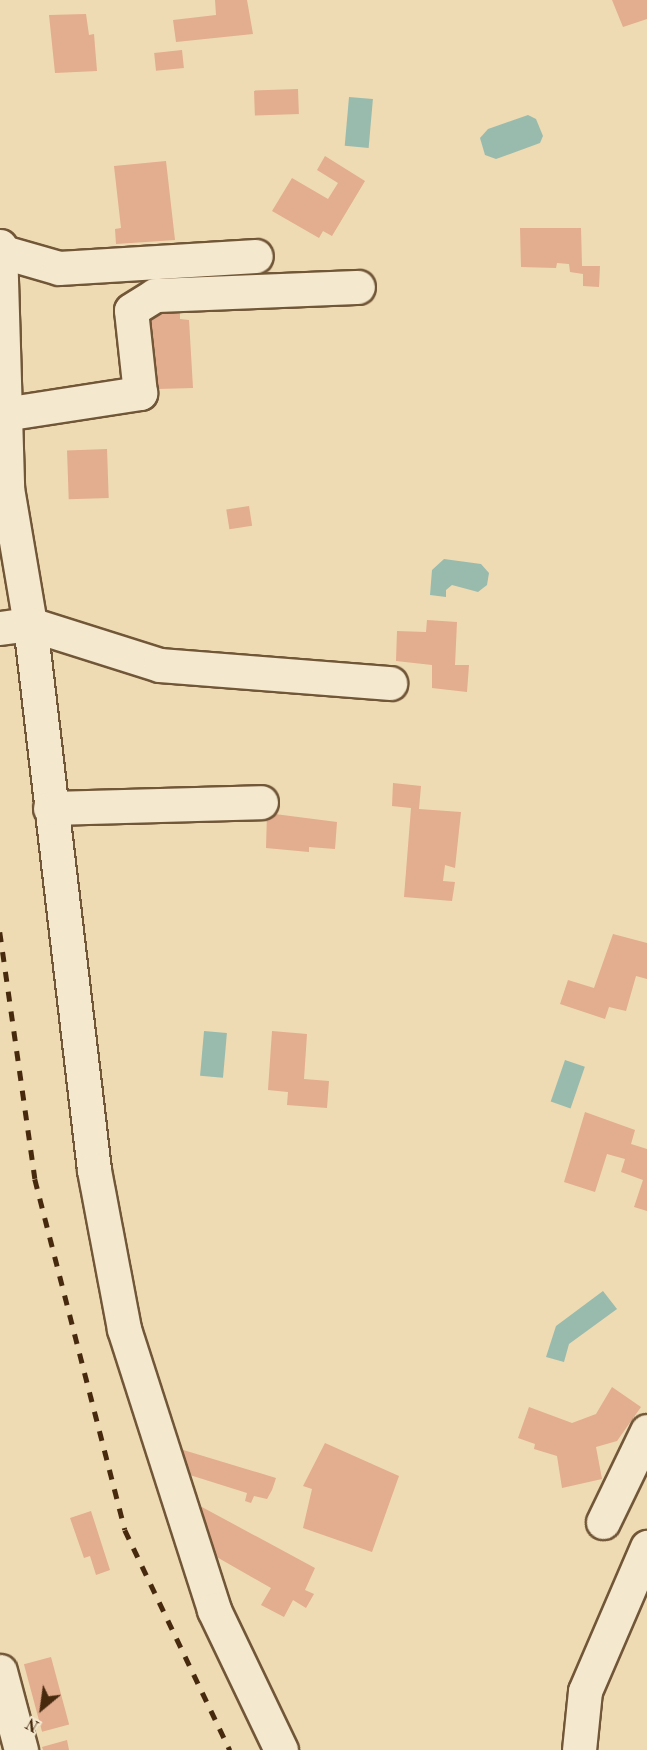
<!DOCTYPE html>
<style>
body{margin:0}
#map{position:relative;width:647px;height:1750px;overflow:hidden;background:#eedbb3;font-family:"Old Standard TT",serif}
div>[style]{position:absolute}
.water>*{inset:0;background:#99bbad;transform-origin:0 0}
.building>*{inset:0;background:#e3ad8f;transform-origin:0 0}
.roads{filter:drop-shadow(2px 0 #715637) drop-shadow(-2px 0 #715637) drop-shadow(0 2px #715637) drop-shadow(0 -2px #715637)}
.minor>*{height:33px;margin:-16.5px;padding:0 16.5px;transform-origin:16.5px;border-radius:16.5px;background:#f4e8ce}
.rail>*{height:4.5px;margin-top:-2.25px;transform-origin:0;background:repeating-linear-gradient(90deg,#472a0e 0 10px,transparent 0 20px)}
span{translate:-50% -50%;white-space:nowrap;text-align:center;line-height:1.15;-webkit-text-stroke:6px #f4e8ce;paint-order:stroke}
.north{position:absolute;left:12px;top:1678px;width:60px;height:60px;-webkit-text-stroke:4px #f4e8ce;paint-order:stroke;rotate:209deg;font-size:16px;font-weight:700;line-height:24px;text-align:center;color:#472a0e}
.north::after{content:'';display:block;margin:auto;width:21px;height:27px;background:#472a0e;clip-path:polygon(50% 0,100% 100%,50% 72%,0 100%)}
</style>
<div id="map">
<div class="water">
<div style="left:349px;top:97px;width:24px;height:49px;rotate:5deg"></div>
<div style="clip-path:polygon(528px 115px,536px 119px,543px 136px,540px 143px,496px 159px,485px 155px,480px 138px,488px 129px)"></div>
<div style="clip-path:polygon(444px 559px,481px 564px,489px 573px,487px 585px,478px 592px,452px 585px,446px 590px,446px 597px,430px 595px,432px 570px)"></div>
<div style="left:204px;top:1031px;width:23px;height:45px;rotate:5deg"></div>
<div style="left:565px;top:1060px;width:21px;height:44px;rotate:19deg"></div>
<div style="clip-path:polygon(603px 1291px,617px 1309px,569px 1344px,564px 1362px,546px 1357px,556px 1326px)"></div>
</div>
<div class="building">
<div style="clip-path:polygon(215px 0,247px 0,253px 34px,176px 42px,173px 20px,216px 15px)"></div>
<div style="clip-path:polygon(612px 0,647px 0,647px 19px,623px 27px)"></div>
<div style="clip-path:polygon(86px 14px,89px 35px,94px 34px,97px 71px,55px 73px,49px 15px)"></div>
<div style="left:182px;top:50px;width:18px;height:28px;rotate:84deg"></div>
<div style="left:298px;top:89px;width:25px;height:44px;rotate:88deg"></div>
<div style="clip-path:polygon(325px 156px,365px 181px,332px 236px,323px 231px,319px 238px,272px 211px,292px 178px,328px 199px,338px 183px,317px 170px)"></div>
<div style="clip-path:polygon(166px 161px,175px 240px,116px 244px,115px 229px,121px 228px,114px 166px)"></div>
<div style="clip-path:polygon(520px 228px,581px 228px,582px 266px,600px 266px,599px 287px,583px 286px,583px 274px,570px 272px,569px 264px,557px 263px,556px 268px,521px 267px)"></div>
<div style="clip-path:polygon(180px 306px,180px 319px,189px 320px,193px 388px,157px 389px,155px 368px,149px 368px,146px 308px)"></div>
<div style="left:107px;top:449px;width:49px;height:40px;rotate:88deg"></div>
<div style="left:249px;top:506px;width:20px;height:23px;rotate:81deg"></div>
<div style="clip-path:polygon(427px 620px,457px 622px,455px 665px,469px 665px,467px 692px,432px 688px,432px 665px,396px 661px,397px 631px,426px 632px)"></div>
<div style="clip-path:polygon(393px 783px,421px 786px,419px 809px,461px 812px,455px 868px,445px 865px,443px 881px,455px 882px,452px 901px,404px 897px,411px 808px,392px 806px)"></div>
<div style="clip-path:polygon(267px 813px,337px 822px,335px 849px,309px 847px,309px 852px,266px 848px)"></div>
<div style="clip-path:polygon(613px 934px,647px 943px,647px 979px,636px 976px,626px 1011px,609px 1007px,605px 1019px,560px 1004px,568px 980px,594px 988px)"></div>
<div style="clip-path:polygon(272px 1031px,307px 1034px,304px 1079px,329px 1081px,327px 1108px,287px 1105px,288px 1092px,268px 1090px)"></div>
<div style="clip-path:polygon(585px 1112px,635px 1130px,631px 1144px,647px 1149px,647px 1211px,634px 1207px,643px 1180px,621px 1172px,625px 1159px,607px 1154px,595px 1192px,564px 1182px)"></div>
<div style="clip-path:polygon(612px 1387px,641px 1407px,617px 1441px,596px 1447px,602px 1479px,562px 1488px,557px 1456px,534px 1449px,535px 1444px,518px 1438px,529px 1407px,572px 1423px,596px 1414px)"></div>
<div style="clip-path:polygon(325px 1443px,399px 1476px,372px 1552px,303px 1528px,312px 1489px,303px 1486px)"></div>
<div style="clip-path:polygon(180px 1449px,276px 1478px,272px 1490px,267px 1499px,254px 1496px,251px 1503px,245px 1501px,247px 1493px,174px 1470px)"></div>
<div style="clip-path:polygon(200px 1506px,315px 1568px,305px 1590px,314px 1594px,306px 1608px,293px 1600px,284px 1617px,261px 1605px,271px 1588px,201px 1548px,190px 1522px)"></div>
<div style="clip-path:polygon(91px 1511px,110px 1570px,96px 1575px,90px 1556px,84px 1558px,70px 1518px)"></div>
<div style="left:51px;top:1657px;width:70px;height:28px;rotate:75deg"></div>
<div style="clip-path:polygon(67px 1740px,69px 1750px,43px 1750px,42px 1747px)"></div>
</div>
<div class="roads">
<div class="minor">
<div style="left:0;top:246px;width:242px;rotate:88.3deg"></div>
<div style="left:7px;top:488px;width:138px;rotate:80.4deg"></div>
<div style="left:30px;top:624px;width:550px;rotate:83.31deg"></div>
<div style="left:94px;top:1170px;width:162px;rotate:79.3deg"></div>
<div style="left:124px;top:1329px;width:295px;rotate:72.2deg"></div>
<div style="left:214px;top:1610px;width:155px;rotate:64.4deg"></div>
<div style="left:0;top:251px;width:61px;rotate:16.1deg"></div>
<div style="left:59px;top:268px;width:197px;rotate:-3.5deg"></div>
<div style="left:4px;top:414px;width:138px;rotate:-8.8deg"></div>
<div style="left:140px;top:393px;width:83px;rotate:-96.2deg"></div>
<div style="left:131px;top:310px;width:28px;rotate:-32deg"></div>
<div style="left:155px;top:295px;width:203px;rotate:-2.3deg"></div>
<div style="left:0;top:628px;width:30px;rotate:-8deg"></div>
<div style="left:30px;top:624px;width:136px;rotate:17.5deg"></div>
<div style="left:160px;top:665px;width:231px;rotate:4.5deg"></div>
<div style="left:50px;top:808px;width:211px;rotate:-1.6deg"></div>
<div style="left:603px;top:1522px;width:101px;rotate:-64.2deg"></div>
<div style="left:0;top:1671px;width:82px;rotate:75.1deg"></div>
<div style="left:579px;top:1750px;width:59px;rotate:-84.2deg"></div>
<div style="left:585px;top:1691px;width:157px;rotate:-66.7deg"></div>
</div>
</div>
<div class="rail">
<div style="left:0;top:932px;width:249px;rotate:81.9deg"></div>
<div style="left:35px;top:1179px;width:362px;rotate:75.6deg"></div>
<div style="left:125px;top:1530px;width:244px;rotate:64.5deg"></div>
</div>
<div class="north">N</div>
</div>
